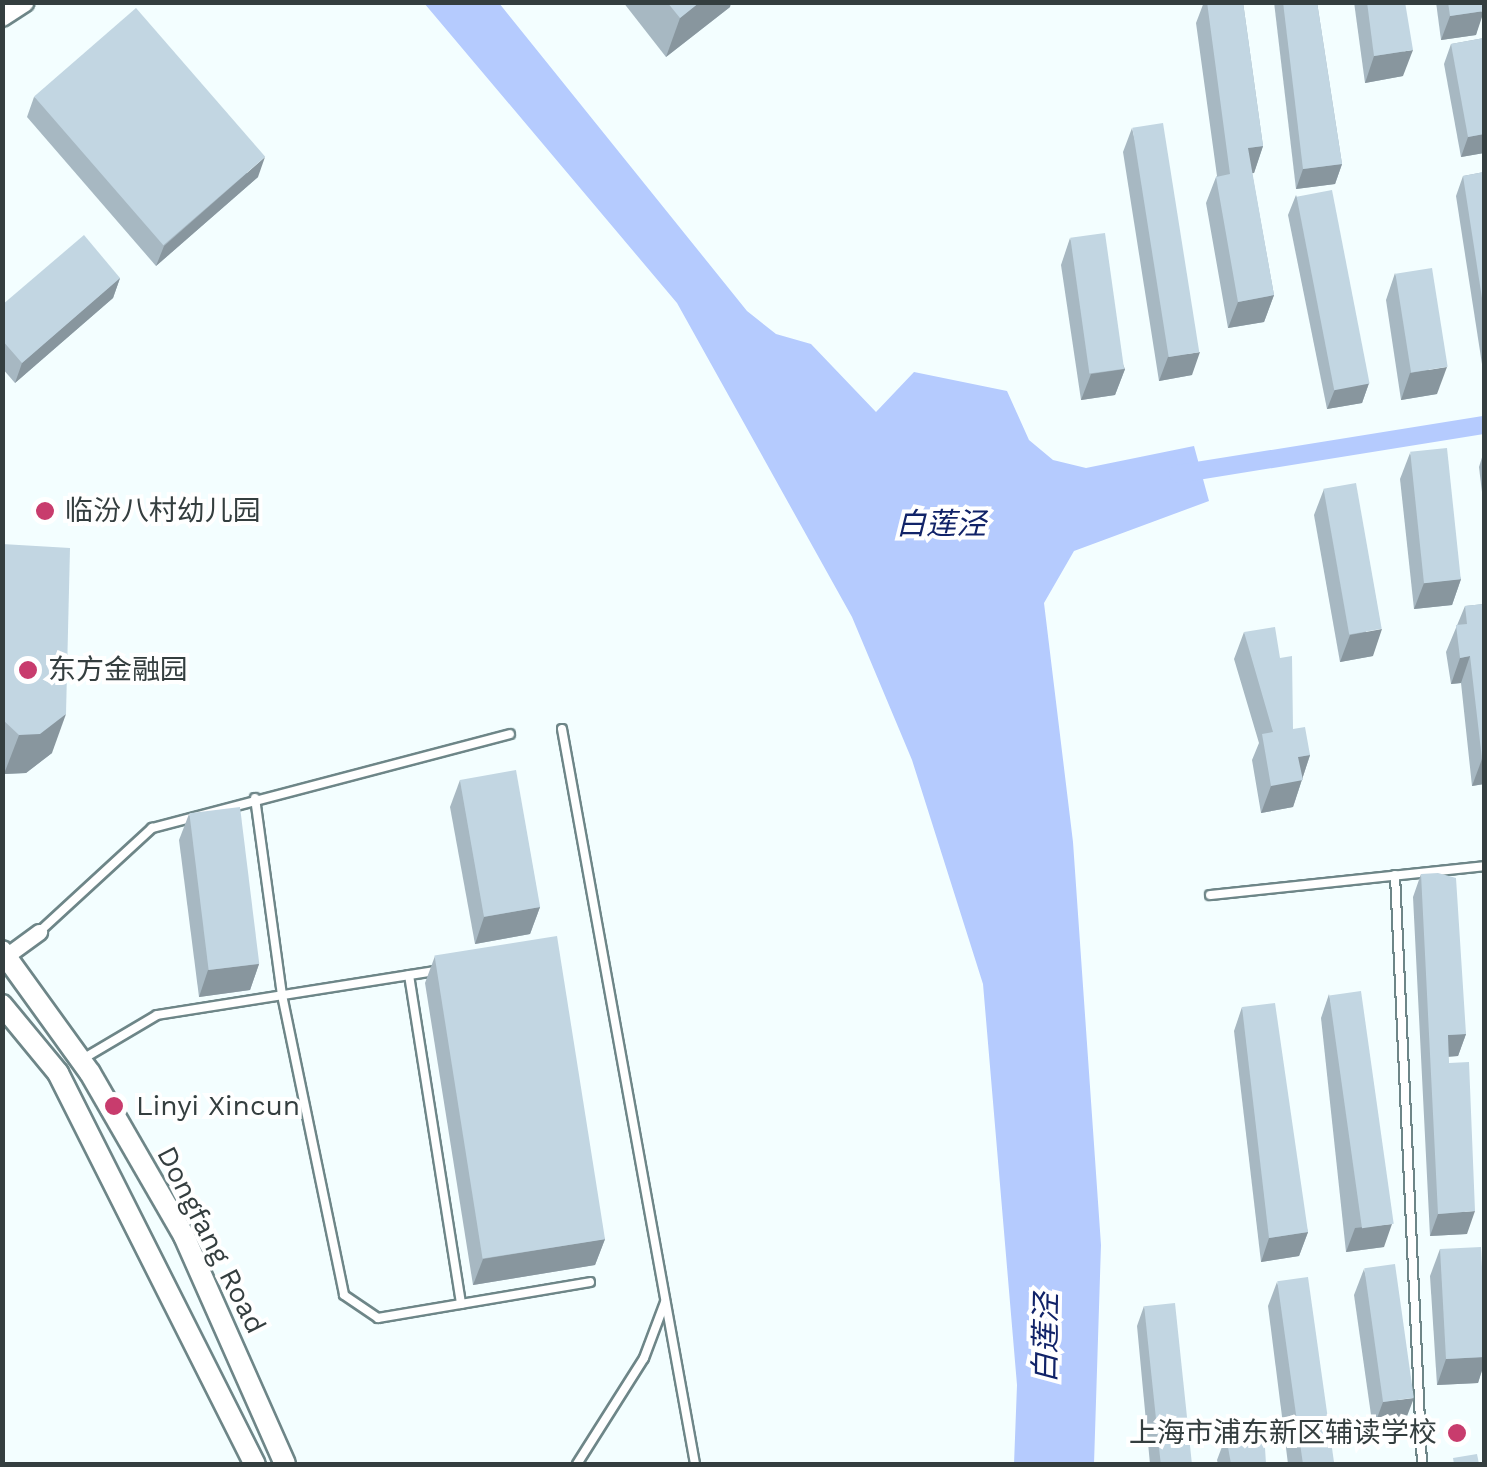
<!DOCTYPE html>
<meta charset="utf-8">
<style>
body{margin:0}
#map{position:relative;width:1487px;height:1467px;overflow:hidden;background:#f3feff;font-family:"Work Sans","Noto Sans SC",sans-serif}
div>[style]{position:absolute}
.water>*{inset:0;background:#b5cbfe}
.canal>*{height:18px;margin:-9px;padding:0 9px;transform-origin:9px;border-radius:9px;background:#b5cbfe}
.roads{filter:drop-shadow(2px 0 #6e8688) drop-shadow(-2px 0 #6e8688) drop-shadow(0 2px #6e8688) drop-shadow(0 -2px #6e8688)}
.service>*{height:8px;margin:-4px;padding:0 4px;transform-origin:4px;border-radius:4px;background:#fff}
.minor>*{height:15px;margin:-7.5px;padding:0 7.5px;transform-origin:7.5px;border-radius:7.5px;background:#fff}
.tertiary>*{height:18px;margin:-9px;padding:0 9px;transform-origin:9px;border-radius:9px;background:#fff}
.secondary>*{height:20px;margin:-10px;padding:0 10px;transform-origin:10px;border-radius:10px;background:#fff}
.wall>*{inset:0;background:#a7b8c2}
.shaded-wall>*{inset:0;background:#88969e}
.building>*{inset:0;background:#c2d6e2;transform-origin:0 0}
.dots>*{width:28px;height:28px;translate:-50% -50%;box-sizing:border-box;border:5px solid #fff;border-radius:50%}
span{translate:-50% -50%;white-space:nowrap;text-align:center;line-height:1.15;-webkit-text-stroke:8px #fff;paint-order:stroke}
.poi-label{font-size:28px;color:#343e3f}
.left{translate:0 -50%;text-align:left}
.right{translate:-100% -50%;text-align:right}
.street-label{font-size:28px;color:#343e3f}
.water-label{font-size:30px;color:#112368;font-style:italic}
.frame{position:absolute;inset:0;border:5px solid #343e3f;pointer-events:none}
</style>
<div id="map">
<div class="water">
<div style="clip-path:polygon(424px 3px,499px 3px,747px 311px,776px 334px,811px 344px,876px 412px,914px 372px,1007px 391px,1029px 440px,1053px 460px,1086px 468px,1194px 446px,1209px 501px,1074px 551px,1044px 603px,1073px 842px,1101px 1245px,1094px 1464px,1014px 1464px,1017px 1385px,983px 984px,912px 760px,852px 617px,677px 303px)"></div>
</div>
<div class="canal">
<div style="left:1178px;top:474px;width:310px;rotate:-9.1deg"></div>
</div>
<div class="roads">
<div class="service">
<div style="left:562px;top:729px;width:747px;rotate:79.74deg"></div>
<div style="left:255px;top:798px;width:199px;rotate:82.2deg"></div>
<div style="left:282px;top:995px;width:306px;rotate:78.3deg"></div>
<div style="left:344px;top:1295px;width:41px;rotate:34.1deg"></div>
<div style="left:378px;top:1318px;width:215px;rotate:-9.6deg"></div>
<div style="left:1395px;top:875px;width:590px;rotate:87.38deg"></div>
<div style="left:1210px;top:895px;width:276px;rotate:-6deg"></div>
<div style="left:39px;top:932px;width:154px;rotate:-42.6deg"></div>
<div style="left:152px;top:828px;width:370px;rotate:-14.7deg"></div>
<div style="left:409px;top:975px;width:333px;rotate:81deg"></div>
<div style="left:81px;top:1060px;width:88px;rotate:-30.6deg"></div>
<div style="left:157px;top:1015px;width:287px;rotate:-9deg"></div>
<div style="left:577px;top:1464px;width:125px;rotate:-57.7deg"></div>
<div style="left:644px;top:1358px;width:60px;rotate:-69.4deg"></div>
</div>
<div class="minor">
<div style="left:2px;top:959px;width:46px;rotate:-36.1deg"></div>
</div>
<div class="tertiary">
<div style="left:2px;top:17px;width:27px;rotate:-33deg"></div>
</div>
<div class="secondary">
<div style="left:2px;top:951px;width:150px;rotate:54.2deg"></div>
<div style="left:90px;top:1073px;width:188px;rotate:60deg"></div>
<div style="left:184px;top:1236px;width:249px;rotate:66.1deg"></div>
<div style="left:2px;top:1005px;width:88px;rotate:50.5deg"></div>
<div style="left:58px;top:1073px;width:438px;rotate:63.3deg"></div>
</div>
</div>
<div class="wall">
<div style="clip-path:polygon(623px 2px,731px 2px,730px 7px,666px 57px)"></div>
<div style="clip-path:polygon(1204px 2px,1243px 2px,1263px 146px,1254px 173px,1252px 173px,1274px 295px,1264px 322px,1228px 328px,1206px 203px,1216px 177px,1217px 176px,1196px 23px)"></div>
<div style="clip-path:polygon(1274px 2px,1317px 2px,1342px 164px,1335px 184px,1296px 189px)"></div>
<div style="clip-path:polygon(1354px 2px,1405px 2px,1403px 76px,1365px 83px)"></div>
<div style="clip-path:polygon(1436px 2px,1483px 2px,1476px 35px,1441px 40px)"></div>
<div style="clip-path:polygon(1484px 38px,1484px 153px,1461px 157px,1444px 64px,1451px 44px)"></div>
<div style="clip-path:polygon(34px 97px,258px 177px,156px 266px,27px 117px)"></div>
<div style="clip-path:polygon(1132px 128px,1192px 375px,1159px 381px,1123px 152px)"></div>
<div style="clip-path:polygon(1484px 172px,1484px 377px,1456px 196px,1463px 176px)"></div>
<div style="clip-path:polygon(1296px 195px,1369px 383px,1362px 403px,1327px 409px,1288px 215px)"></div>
<div style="clip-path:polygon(1070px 238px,1125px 369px,1115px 395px,1081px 400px,1061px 265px)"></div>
<div style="clip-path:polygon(1395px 273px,1437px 394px,1401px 400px,1386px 300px)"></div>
<div style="clip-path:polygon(120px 278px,113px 298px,15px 383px,2px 368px,2px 305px)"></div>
<div style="clip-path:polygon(1484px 451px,1484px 509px,1479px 467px)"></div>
<div style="clip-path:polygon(1410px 453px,1461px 579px,1452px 605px,1414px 609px,1400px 479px)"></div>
<div style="clip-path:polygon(1324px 489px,1373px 656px,1340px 662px,1314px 515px)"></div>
<div style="clip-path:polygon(2px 544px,52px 753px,26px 773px,4px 774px,2px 772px)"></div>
<div style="clip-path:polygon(1484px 604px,1484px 784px,1472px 786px,1461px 683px,1451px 684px,1446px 652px,1465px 606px)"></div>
<div style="clip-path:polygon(1244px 632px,1293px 729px,1310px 755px,1293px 807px,1261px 813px,1252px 760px,1259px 743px,1234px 659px)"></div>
<div style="clip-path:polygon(460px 780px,540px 907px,530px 934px,475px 944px,450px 807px)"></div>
<div style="clip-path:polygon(189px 814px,259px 964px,250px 990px,199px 997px,179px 840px)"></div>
<div style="clip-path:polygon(1421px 874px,1466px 1034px,1458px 1056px,1448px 1057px,1467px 1234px,1430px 1236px,1413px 897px)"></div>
<div style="clip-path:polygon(435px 956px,605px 1239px,595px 1265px,473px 1285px,425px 983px)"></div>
<div style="clip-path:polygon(1329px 994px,1384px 1247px,1346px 1252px,1321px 1018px)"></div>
<div style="clip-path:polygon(1242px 1007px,1308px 1232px,1299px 1256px,1261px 1262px,1234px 1031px)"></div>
<div style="clip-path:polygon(1440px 1249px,1484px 1308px,1484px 1364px,1478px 1383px,1437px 1385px,1430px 1276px)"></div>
<div style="clip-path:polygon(1364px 1269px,1404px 1424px,1373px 1429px,1354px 1295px)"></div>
<div style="clip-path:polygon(1277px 1282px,1334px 1464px,1288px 1464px,1268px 1306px)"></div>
<div style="clip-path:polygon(1144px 1306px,1191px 1464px,1150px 1464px,1137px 1326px)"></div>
<div style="clip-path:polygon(1226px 1436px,1266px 1464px,1218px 1464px,1217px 1460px)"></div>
</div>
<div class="shaded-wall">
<div style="clip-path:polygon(700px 2px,731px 2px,730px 7px,666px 57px,680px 18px)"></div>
<div style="clip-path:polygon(1484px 11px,1476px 35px,1441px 40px,1450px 16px)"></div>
<div style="clip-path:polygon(1413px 50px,1403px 76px,1365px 83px,1374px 56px)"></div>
<div style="clip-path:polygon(1484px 134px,1484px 153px,1461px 157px,1468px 137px)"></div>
<div style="clip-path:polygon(1263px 146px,1254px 173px,1238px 175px,1248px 148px)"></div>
<div style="clip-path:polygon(265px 157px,258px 177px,156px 266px,164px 246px)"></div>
<div style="clip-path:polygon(1342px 164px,1335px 184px,1296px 189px,1303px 169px)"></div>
<div style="clip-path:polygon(120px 278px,113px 298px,15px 383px,22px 363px)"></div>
<div style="clip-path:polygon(1274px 295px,1264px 322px,1228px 328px,1238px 302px)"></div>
<div style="clip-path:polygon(1200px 352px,1192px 375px,1159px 381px,1168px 357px)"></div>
<div style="clip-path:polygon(1447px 367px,1437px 394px,1401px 400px,1410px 373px)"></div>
<div style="clip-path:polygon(1125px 369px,1115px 395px,1081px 400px,1091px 374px)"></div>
<div style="clip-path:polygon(1369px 383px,1362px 403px,1327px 409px,1335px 389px)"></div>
<div style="clip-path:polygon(1461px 579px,1452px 605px,1414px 609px,1424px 583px)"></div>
<div style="clip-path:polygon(1382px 629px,1373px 656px,1340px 662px,1350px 635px)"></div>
<div style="clip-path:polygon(1470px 656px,1461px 683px,1451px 684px,1460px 658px)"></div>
<div style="clip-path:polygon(66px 714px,52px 753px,26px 773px,4px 774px,19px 735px)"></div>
<div style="clip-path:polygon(1310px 755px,1293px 807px,1261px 813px,1271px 786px,1298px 757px)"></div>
<div style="clip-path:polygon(1482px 759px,1484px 759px,1484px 784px,1472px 786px)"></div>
<div style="clip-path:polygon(540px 907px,530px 934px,475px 944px,484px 917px)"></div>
<div style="clip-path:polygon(259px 964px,250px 990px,199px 997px,208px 970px)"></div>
<div style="clip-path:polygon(1466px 1034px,1458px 1056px,1440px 1057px,1448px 1035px)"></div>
<div style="clip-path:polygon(1475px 1211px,1467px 1234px,1430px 1236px,1438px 1214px)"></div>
<div style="clip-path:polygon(1392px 1224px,1384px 1247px,1346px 1252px,1355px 1228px)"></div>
<div style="clip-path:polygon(1308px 1232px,1299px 1256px,1261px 1262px,1269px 1238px)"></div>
<div style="clip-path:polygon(605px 1239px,595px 1265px,473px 1285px,483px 1259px)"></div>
<div style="clip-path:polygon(1484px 1357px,1484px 1364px,1478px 1383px,1437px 1385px,1446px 1359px)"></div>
<div style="clip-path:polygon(1414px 1398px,1404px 1424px,1373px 1429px,1383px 1402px)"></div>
</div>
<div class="building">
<div style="clip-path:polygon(667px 2px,700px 2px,680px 18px)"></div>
<div style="clip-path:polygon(1207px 2px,1243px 2px,1263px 146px,1248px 148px,1274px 295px,1238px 302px,1216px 177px,1230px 174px)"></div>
<div style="clip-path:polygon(1283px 2px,1317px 2px,1342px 164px,1303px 169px)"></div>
<div style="clip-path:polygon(1367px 2px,1405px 2px,1413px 50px,1374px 56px)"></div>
<div style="clip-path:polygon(1448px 2px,1483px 2px,1484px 11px,1450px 16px)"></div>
<div style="left:136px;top:8px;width:197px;height:135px;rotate:49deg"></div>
<div style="clip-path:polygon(1484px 38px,1484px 134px,1468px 137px,1451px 44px)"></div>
<div style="left:1163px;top:123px;width:232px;height:31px;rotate:81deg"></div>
<div style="clip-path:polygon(1484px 172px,1484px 311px,1463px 176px)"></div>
<div style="left:1332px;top:190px;width:197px;height:36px;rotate:79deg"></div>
<div style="left:1105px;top:233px;width:137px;height:35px;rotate:82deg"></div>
<div style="clip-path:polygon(84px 235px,120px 278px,22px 363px,2px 340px,2px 305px)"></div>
<div style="left:1432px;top:268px;width:100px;height:37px;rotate:81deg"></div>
<div style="left:1447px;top:448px;width:132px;height:37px;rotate:84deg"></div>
<div style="left:1356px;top:483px;width:148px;height:33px;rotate:80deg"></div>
<div style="clip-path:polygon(2px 544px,70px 548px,66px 714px,40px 734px,19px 735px,2px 719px)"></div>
<div style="clip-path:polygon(1484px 604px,1484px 759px,1482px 759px,1470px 656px,1460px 658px,1456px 625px,1467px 624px,1465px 606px)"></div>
<div style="clip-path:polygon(1275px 627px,1280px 658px,1292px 656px,1293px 729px,1305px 727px,1310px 755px,1298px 757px,1303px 780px,1271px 786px,1262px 734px,1273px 732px,1244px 632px)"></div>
<div style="left:516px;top:770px;width:139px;height:57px;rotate:80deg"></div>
<div style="left:240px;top:807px;width:158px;height:51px;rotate:83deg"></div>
<div style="clip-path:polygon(1438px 873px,1456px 878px,1466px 1034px,1448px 1035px,1449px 1063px,1469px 1062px,1475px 1211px,1438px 1214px,1421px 874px)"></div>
<div style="left:557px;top:936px;width:307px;height:124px;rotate:81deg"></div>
<div style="left:1361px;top:991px;width:235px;height:32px;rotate:82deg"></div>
<div style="clip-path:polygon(1275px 1003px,1308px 1232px,1269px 1238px,1242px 1007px)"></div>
<div style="clip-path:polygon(1481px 1247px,1484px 1308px,1484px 1357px,1446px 1359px,1440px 1249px)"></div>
<div style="left:1395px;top:1264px;width:135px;height:31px;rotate:82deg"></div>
<div style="left:1308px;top:1277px;width:189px;height:31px;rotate:82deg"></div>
<div style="left:1175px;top:1303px;width:162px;height:31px;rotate:84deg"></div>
<div style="clip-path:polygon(1264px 1433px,1266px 1464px,1231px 1464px,1226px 1436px)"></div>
<div style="clip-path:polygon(1477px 1454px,1479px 1464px,1454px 1464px,1453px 1458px)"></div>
</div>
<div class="dots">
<div style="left:45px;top:511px;background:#c83c6d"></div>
<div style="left:28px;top:670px;background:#c83c6d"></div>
<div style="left:114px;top:1106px;background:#c83c6d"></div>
<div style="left:1457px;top:1433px;background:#c83c6d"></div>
</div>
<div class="poi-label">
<span class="left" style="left:65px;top:511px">临汾八村幼儿园</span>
<span class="left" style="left:48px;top:670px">东方金融园</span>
<span class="left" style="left:136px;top:1106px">Linyi Xincun</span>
<span class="right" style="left:1437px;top:1433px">上海市浦东新区辅读学校</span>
</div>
<div class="street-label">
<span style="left:211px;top:1240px;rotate:63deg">Dongfang Road</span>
</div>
<div class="water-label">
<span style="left:941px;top:524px">白莲泾</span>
<span style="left:1046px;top:1338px;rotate:-89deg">白莲泾</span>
</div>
<div class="frame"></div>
</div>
